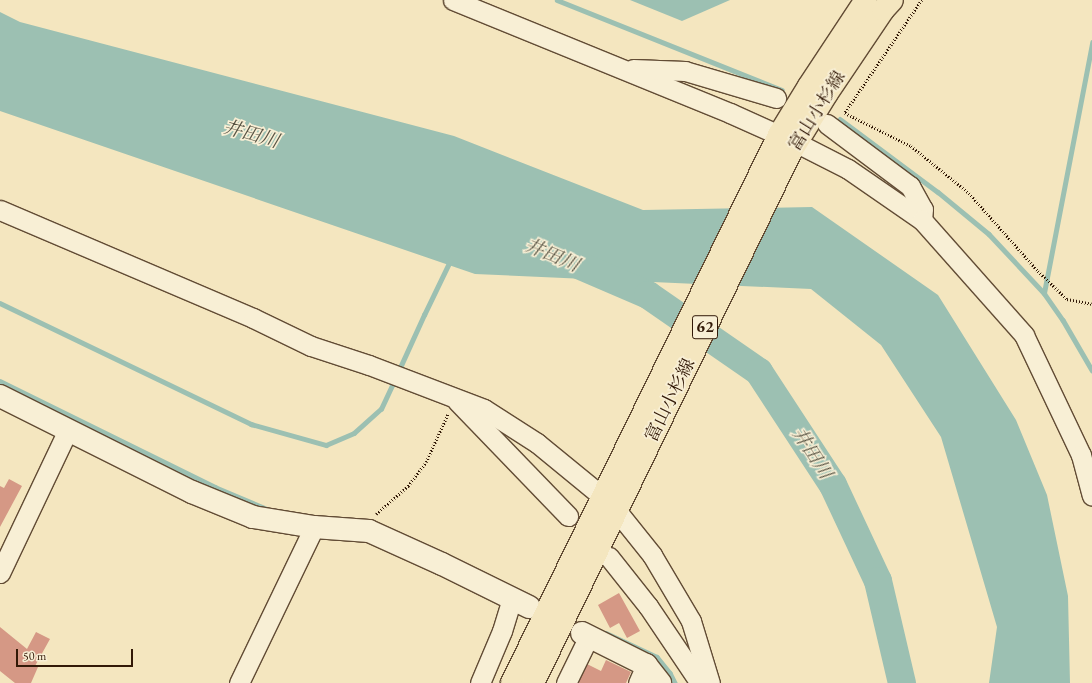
<!DOCTYPE html>
<meta charset="utf-8">
<style>
body{margin:0}
#map{position:relative;width:1092px;height:683px;overflow:hidden;background:#f4e6bf;font-family:"EB Garamond","Noto Serif JP",serif}
div>[style]{position:absolute}
.water>*{inset:0;background:#9cc0b2}
.stream>*{height:4.5px;margin:-2.25px;padding:0 2.25px;transform-origin:2.25px;border-radius:2.25px;background:#9cc0b2}
.river>*{height:28px;margin:-14px;padding:0 14px;transform-origin:14px;border-radius:14px;background:#9cc0b2}
.building>*{inset:0;background:#d59885}
.path>*{height:2.5px;margin-top:-1.25px;transform-origin:0;background:repeating-linear-gradient(90deg,#321907 0 1px,transparent 0 3px)}
.roads{filter:drop-shadow(1px 0 #624c35) drop-shadow(-1px 0 #624c35) drop-shadow(0 1px #624c35) drop-shadow(0 -1px #624c35)}
.minor>*{height:19px;margin:-9.5px;padding:0 9.5px;transform-origin:9.5px;border-radius:9.5px;background:#f8efd5}
.tertiary>*{height:22px;margin:-11px;padding:0 11px;transform-origin:11px;border-radius:11px;background:#f8efd5}
.primary>*{height:22px;margin:-11px;padding:0 11px;transform-origin:11px;border-radius:11px;background:#f4e6bf}
span{translate:-50% -50%;white-space:nowrap;text-align:center;line-height:1.15;-webkit-text-stroke:3.5px #f8efd5;paint-order:stroke}
.shield-label span{padding:1px 3px;background:#f8efd5;border:1px solid;border-radius:3px;-webkit-text-stroke-width:0}
.shield-label{font-size:17px;color:#321907;font-weight:700}
.street-label{font-size:18px;color:#321907}
.water-label{font-size:19px;color:#575343;font-style:italic}
.scale{position:absolute;left:16px;top:649px;width:117px;height:18px;box-sizing:border-box;border:2px solid #321907;border-top:0;padding-left:5px;font-size:12px;line-height:14px;white-space:nowrap;color:#321907;-webkit-text-stroke:3px #f8efd5;paint-order:stroke}
</style>
<div id="map">
<div class="water">
<div style="clip-path:polygon(630px 0,730px 0,682px 21px)"></div>
<div style="clip-path:polygon(0 12px,20px 22px,454px 136px,643px 210px,812px 207px,938px 295px,1016px 420px,1047px 495px,1068px 596px,1070px 683px,989px 683px,997px 627px,941px 437px,881px 345px,811px 289px,475px 274px,0 111px)"></div>
</div>
<div class="stream">
<div style="left:557px;top:0;width:242px;rotate:21.8deg"></div>
<div style="left:840px;top:119px;width:122px;rotate:36.7deg"></div>
<div style="left:938px;top:192px;width:66px;rotate:39.5deg"></div>
<div style="left:989px;top:234px;width:81px;rotate:47deg"></div>
<div style="left:1044px;top:293px;width:33px;rotate:55deg"></div>
<div style="left:1063px;top:320px;width:58px;rotate:59.9deg"></div>
<div style="left:1044px;top:293px;width:255px;rotate:-79.1deg"></div>
<div style="left:0;top:303px;width:279px;rotate:25.7deg"></div>
<div style="left:251px;top:424px;width:78px;rotate:15.6deg"></div>
<div style="left:326px;top:445px;width:30px;rotate:-23deg"></div>
<div style="left:354px;top:433px;width:36px;rotate:-42deg"></div>
<div style="left:381px;top:409px;width:33px;rotate:-65deg"></div>
<div style="left:398px;top:372px;width:63px;rotate:-65.5deg"></div>
<div style="left:424px;top:315px;width:62px;rotate:-64.3deg"></div>
<div style="left:0;top:381px;width:240px;rotate:26.2deg"></div>
<div style="left:215px;top:487px;width:56px;rotate:22.9deg"></div>
<div style="left:606px;top:633px;width:56px;rotate:25.2deg"></div>
<div style="left:657px;top:657px;width:21px;rotate:51deg"></div>
<div style="left:670px;top:673px;width:11px;rotate:63deg"></div>
</div>
<div class="river">
<div style="left:578px;top:265px;width:76px;rotate:23.2deg"></div>
<div style="left:648px;top:295px;width:135px;rotate:34.7deg"></div>
<div style="left:759px;top:372px;width:135px;rotate:56.8deg"></div>
<div style="left:833px;top:485px;width:106px;rotate:64.9deg"></div>
<div style="left:878px;top:581px;width:105px;rotate:76.8deg"></div>
</div>
<div class="building">
<div style="clip-path:polygon(9px 479px,22px 486px,0 527px,0 486px,4px 488px)"></div>
<div style="clip-path:polygon(619px 593px,640px 631px,627px 638px,619px 623px,610px 628px,598px 605px)"></div>
<div style="clip-path:polygon(0 627px,27px 649px,36px 632px,50px 639px,35px 666px,38px 667px,31px 683px,15px 683px,0 671px)"></div>
<div style="clip-path:polygon(606px 660px,631px 672px,626px 683px,578px 683px,587px 664px,601px 671px)"></div>
</div>
<div class="path">
<div style="left:922px;top:0;width:137px;rotate:124.3deg"></div>
<div style="left:845px;top:113px;width:74px;rotate:26.6deg"></div>
<div style="left:911px;top:146px;width:75px;rotate:39deg"></div>
<div style="left:969px;top:193px;width:104px;rotate:48.5deg"></div>
<div style="left:1038px;top:271px;width:40px;rotate:44deg"></div>
<div style="left:1067px;top:299px;width:25px;rotate:11deg"></div>
<div style="left:376px;top:514px;width:43px;rotate:-41.2deg"></div>
<div style="left:408px;top:486px;width:30px;rotate:-53deg"></div>
<div style="left:426px;top:462px;width:53px;rotate:-65.4deg"></div>
</div>
<div class="roads">
<div class="minor">
<div style="left:453px;top:0;width:299px;rotate:22.2deg"></div>
<div style="left:730px;top:113px;width:54px;rotate:24.2deg"></div>
<div style="left:633px;top:69px;width:52px;rotate:2.2deg"></div>
<div style="left:685px;top:71px;width:95px;rotate:16.5deg"></div>
<div style="left:827px;top:124px;width:104px;rotate:36.8deg"></div>
<div style="left:910px;top:186px;width:26px;rotate:61deg"></div>
<div style="left:923px;top:209px;width:11px;rotate:95deg"></div>
<div style="left:797px;top:143px;width:57px;rotate:27deg"></div>
<div style="left:848px;top:169px;width:90px;rotate:34.6deg"></div>
<div style="left:922px;top:220px;width:154px;rotate:48.4deg"></div>
<div style="left:1024px;top:335px;width:133px;rotate:64.6deg"></div>
<div style="left:1081px;top:455px;width:42px;rotate:75deg"></div>
<div style="left:0;top:210px;width:275px;rotate:23.1deg"></div>
<div style="left:253px;top:318px;width:64px;rotate:25.8deg"></div>
<div style="left:311px;top:346px;width:61px;rotate:18.1deg"></div>
<div style="left:369px;top:365px;width:123px;rotate:20.9deg"></div>
<div style="left:484px;top:409px;width:63px;rotate:32.7deg"></div>
<div style="left:537px;top:443px;width:85px;rotate:39.3deg"></div>
<div style="left:457px;top:401px;width:160px;rotate:46deg"></div>
<div style="left:616px;top:510px;width:58px;rotate:51.3deg"></div>
<div style="left:652px;top:555px;width:77px;rotate:59.4deg"></div>
<div style="left:691px;top:621px;width:65px;rotate:73deg"></div>
<div style="left:609px;top:557px;width:63px;rotate:51.5deg"></div>
<div style="left:648px;top:606px;width:93px;rotate:56deg"></div>
<div style="left:0;top:573px;width:158px;rotate:-64.6deg"></div>
<div style="left:239px;top:683px;width:173px;rotate:-64.3deg"></div>
<div style="left:480px;top:683px;width:56px;rotate:-67.1deg"></div>
<div style="left:502px;top:631px;width:34px;rotate:-73deg"></div>
<div style="left:566px;top:683px;width:52px;rotate:-63.9deg"></div>
<div style="left:638px;top:683px;width:20px;rotate:-66deg"></div>
</div>
<div class="tertiary">
<div style="left:0;top:396px;width:215px;rotate:26.6deg"></div>
<div style="left:192px;top:492px;width:66px;rotate:22.3deg"></div>
<div style="left:253px;top:517px;width:62px;rotate:9.3deg"></div>
<div style="left:314px;top:527px;width:55px;rotate:4.2deg"></div>
<div style="left:369px;top:531px;width:80px;rotate:24.3deg"></div>
<div style="left:442px;top:564px;width:97px;rotate:26.3deg"></div>
<div style="left:582px;top:633px;width:72px;rotate:26.6deg"></div>
<div style="left:646px;top:665px;width:23px;rotate:52deg"></div>
</div>
<div class="primary">
<div style="left:512px;top:683px;width:610px;rotate:-64.02deg"></div>
<div style="left:779px;top:135px;width:57px;rotate:-58.5deg"></div>
<div style="left:809px;top:86px;width:103px;rotate:-56.5deg"></div>
<div style="left:533px;top:683px;width:589px;rotate:-64.13deg"></div>
<div style="left:790px;top:153px;width:70px;rotate:-58.3deg"></div>
<div style="left:827px;top:93px;width:100px;rotate:-56deg"></div>
<div style="left:883px;top:10px;width:13px;rotate:-48deg"></div>
</div>
</div>
<div class="shield-label">
<span style="left:705px;top:327px">62</span>
</div>
<div class="street-label">
<span style="left:817px;top:111px;rotate:-58deg">富山小杉線</span>
<span style="left:670px;top:400px;rotate:-64deg">富山小杉線</span>
</div>
<div class="water-label">
<span style="left:251px;top:134px;rotate:16deg">井田川</span>
<span style="left:552px;top:255px;rotate:23deg">井田川</span>
<span style="left:812px;top:453px;rotate:57deg">井田川</span>
</div>
<div class="scale">50 m</div>
</div>
